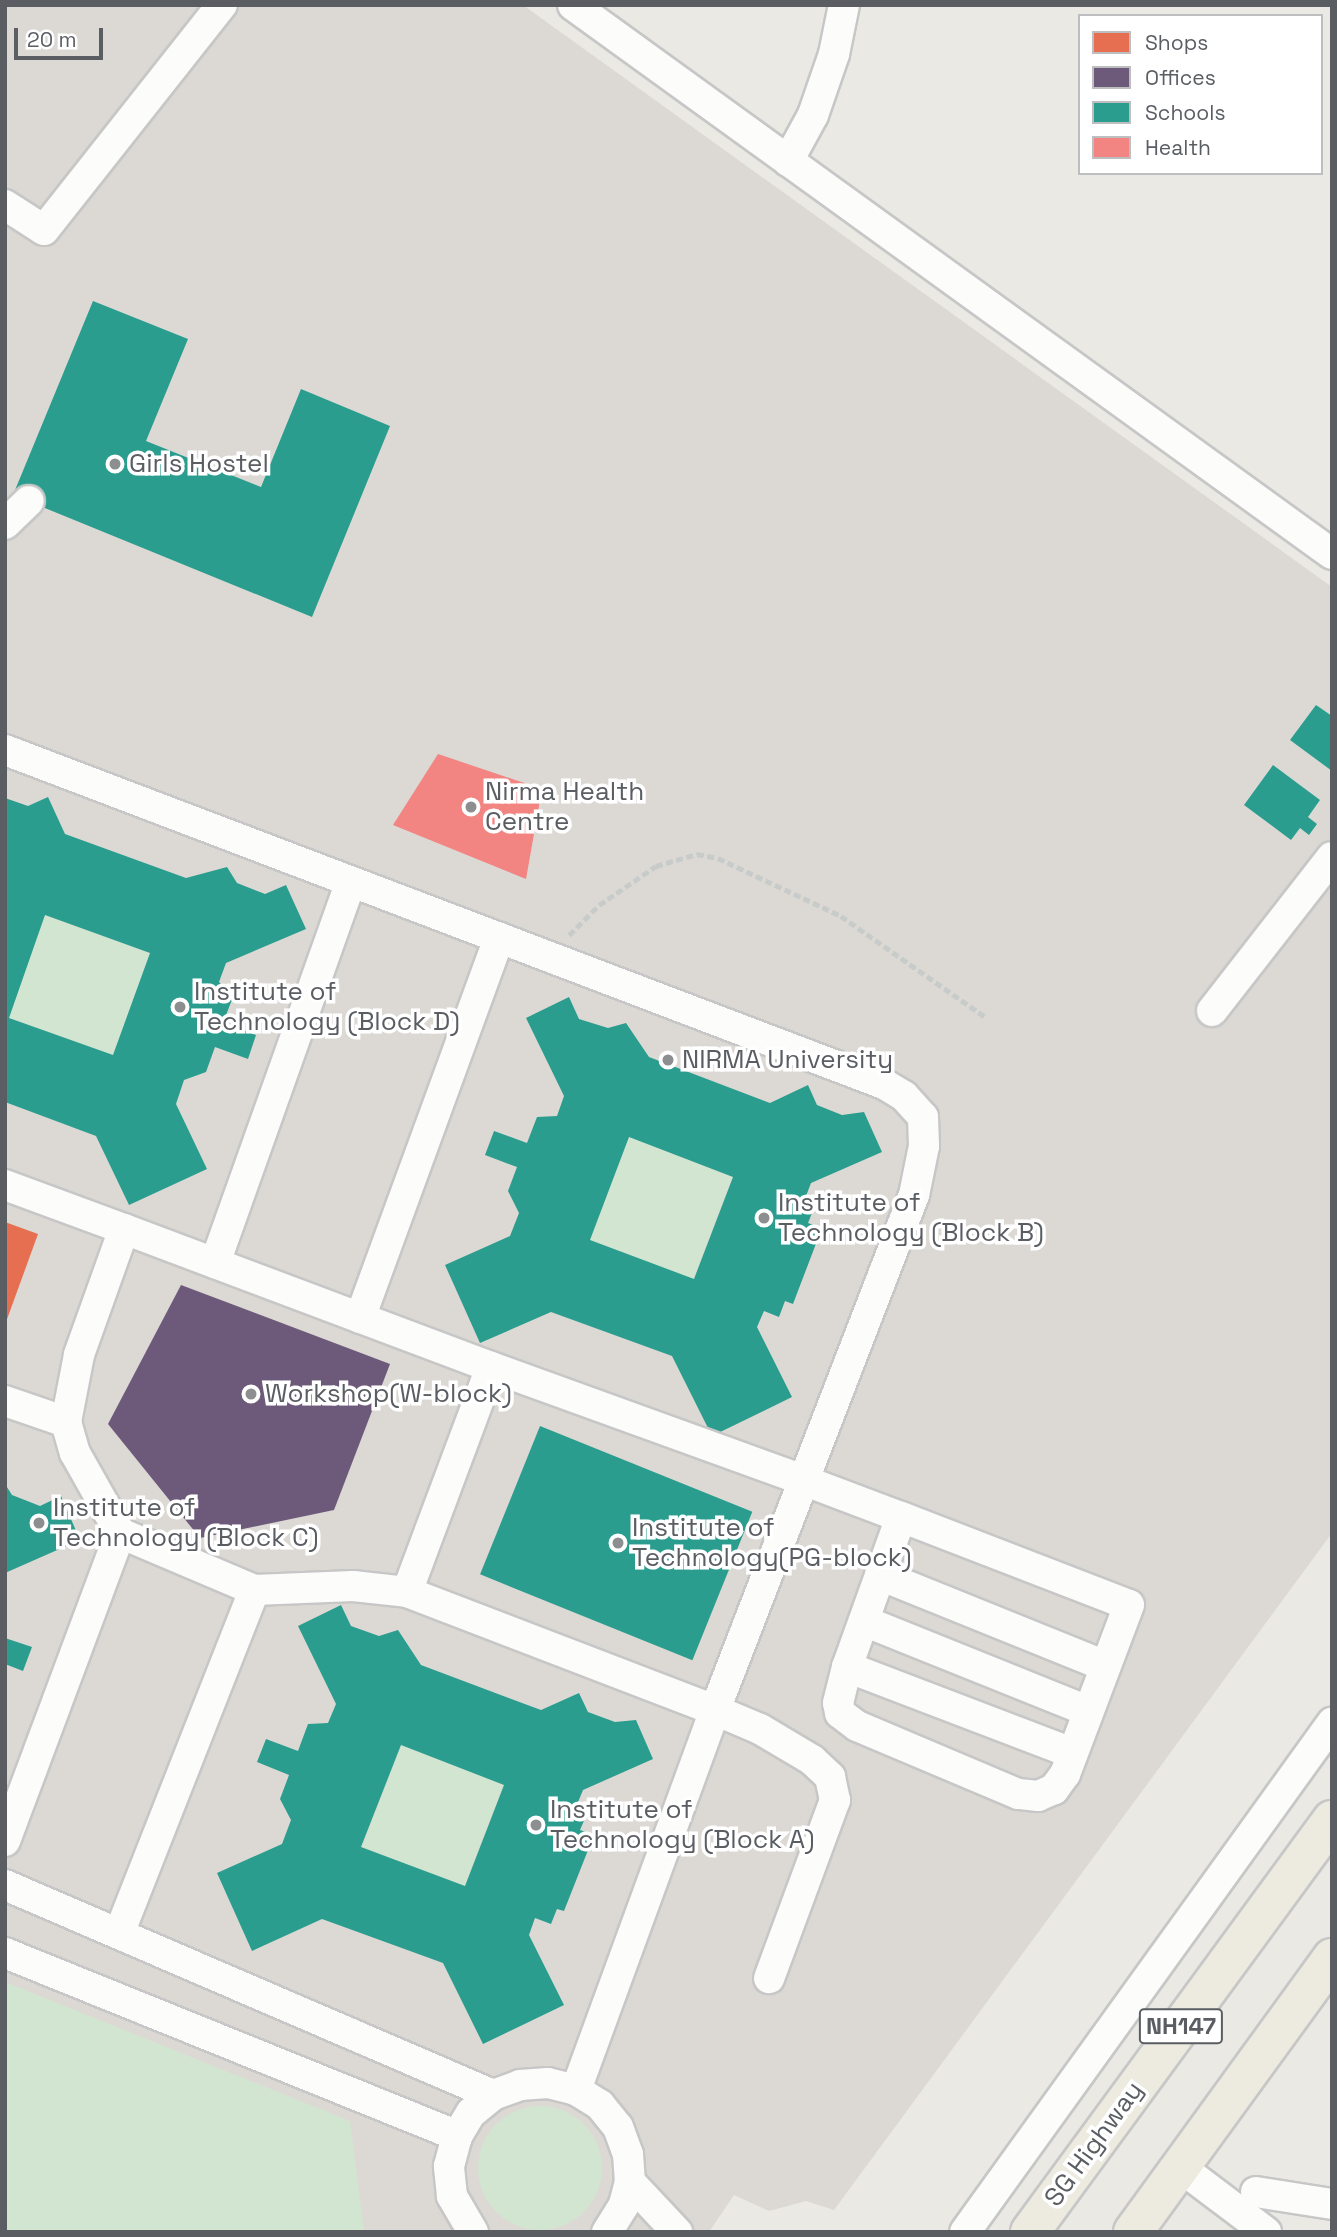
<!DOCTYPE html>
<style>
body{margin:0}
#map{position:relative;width:1337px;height:2237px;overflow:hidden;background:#eae9e4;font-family:"Space Grotesk",sans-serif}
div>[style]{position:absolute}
.education>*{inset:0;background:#dcd9d4}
.green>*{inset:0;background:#d2e5d0;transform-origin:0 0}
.round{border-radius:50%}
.shops>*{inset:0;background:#e76f51}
.offices>*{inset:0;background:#6d597a}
.schools>*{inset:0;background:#2a9d8f;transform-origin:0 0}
.health>*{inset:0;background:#f28482}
.path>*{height:4.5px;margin-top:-2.25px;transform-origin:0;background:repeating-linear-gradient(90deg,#c7cbc9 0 7px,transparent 0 10.5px)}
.roads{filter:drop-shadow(2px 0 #c6c7c6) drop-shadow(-2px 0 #c6c7c6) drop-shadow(0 2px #c6c7c6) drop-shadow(0 -2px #c6c7c6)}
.minor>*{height:30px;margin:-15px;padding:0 15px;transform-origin:15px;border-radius:15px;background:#fcfcfb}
.highway>*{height:38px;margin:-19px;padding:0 19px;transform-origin:19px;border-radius:19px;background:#edeae0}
.dots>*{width:19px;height:19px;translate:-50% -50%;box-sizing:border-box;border:4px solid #fff;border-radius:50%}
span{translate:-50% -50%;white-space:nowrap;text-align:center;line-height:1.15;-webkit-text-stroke:7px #fff;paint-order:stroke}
.shield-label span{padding:2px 5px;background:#fff;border:2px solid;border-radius:5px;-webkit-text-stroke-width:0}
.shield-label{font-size:24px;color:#5a5d62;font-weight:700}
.poi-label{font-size:26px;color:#5a5d62}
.left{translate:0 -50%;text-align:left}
.street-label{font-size:26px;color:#5a5d62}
.frame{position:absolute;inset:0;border:7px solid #5a5d62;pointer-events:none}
.legend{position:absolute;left:1078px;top:14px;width:245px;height:161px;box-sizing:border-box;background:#fff;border:2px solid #bdbec0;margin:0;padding:9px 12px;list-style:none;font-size:21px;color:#5a5d62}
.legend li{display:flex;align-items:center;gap:14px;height:35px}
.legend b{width:35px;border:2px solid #bdbec0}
.scale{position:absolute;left:14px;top:28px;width:89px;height:32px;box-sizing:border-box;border:4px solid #5a5d62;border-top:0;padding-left:9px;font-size:21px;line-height:24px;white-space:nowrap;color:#5a5d62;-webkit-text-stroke:5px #fff;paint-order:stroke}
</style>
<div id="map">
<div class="education">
<div style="clip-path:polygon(5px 5px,523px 5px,1332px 587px,1332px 1533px,834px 2210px,806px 2201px,769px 2211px,734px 2195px,709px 2232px,5px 2232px)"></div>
</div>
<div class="green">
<div style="left:45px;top:915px;width:112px;height:109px;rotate:20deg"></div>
<div style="left:629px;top:1137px;width:111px;height:110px;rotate:21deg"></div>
<div style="left:401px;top:1745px;width:110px;height:110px;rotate:21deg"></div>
<div style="clip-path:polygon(5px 1982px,350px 2121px,364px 2232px,5px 2232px)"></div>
<div class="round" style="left:478px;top:2106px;width:124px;height:124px"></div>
</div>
<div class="shops">
<div style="clip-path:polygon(5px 1222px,38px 1234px,6px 1322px,5px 1322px)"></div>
</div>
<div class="offices">
<div style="clip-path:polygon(181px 1285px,390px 1364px,334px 1510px,200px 1538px,108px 1424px)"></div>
</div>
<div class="schools">
<div style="clip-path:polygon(93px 301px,188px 339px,146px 441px,261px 487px,301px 389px,390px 426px,312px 617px,13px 495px)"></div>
<div style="clip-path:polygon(1316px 705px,1332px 716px,1332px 771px,1290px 740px)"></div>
<div style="clip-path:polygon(1273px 765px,1320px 800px,1308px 817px,1317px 824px,1309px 835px,1300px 828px,1291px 840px,1244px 805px)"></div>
<div style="clip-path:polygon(evenodd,48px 797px,65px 834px,186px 878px,227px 867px,237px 883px,265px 894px,286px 885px,306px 929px,226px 963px,219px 982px,233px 997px,223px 1023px,256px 1035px,248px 1059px,215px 1047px,206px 1072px,184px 1080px,176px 1104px,207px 1169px,129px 1205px,96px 1136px,5px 1102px,5px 798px,28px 806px,48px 797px,45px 915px,150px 953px,113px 1055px,9px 1018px,45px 915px)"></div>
<div style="clip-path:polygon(evenodd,569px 997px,579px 1019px,608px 1028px,626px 1023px,649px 1057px,770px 1103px,808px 1085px,817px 1105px,842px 1115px,864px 1112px,882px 1152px,811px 1183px,803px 1204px,814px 1208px,808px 1223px,822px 1228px,793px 1304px,785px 1301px,779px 1317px,764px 1311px,757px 1327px,792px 1397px,712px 1436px,672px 1356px,551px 1312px,480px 1343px,445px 1265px,510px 1236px,519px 1213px,508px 1191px,517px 1167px,485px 1155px,494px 1131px,527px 1143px,537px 1117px,557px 1116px,564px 1096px,526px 1018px,569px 997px,629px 1137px,733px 1177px,694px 1279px,590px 1240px,629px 1137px)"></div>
<div style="left:540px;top:1426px;width:229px;height:160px;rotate:22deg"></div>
<div style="clip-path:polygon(5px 1484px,12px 1495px,40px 1506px,61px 1496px,80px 1540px,5px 1573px)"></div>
<div style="clip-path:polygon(evenodd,341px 1605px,351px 1626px,379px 1636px,398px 1630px,421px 1665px,541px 1710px,579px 1693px,588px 1712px,615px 1722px,636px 1720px,653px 1759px,583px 1790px,574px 1812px,586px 1816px,580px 1830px,594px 1835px,564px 1911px,557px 1909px,551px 1924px,535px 1918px,529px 1935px,564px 2005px,483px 2044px,443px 1963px,322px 1919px,252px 1951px,217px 1873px,282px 1844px,291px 1820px,280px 1799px,289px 1775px,257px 1762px,266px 1739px,298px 1751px,308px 1724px,328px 1723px,336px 1704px,298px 1626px,341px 1605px,401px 1745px,504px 1785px,465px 1886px,361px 1847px,401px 1745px)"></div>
<div style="clip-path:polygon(5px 1638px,32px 1647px,23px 1671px,5px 1664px)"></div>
</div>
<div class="health">
<div style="clip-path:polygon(438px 754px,542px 789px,526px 879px,393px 825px)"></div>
</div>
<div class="path">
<div style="left:569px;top:935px;width:42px;rotate:-45deg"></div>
<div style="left:599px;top:905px;width:69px;rotate:-34.4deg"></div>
<div style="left:656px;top:866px;width:43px;rotate:-16.3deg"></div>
<div style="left:697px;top:854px;width:21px;rotate:11deg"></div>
<div style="left:718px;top:858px;width:136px;rotate:25.2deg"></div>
<div style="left:841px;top:916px;width:176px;rotate:35deg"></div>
</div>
<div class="roads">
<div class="minor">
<div style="left:573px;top:5px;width:937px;rotate:35.88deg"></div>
<div style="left:788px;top:161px;width:52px;rotate:-61.5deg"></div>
<div style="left:813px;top:115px;width:65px;rotate:-71deg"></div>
<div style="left:834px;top:54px;width:50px;rotate:-78.5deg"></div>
<div style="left:5px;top:205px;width:46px;rotate:32.7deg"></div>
<div style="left:44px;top:230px;width:287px;rotate:-51.7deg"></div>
<div style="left:5px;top:524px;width:33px;rotate:-44deg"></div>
<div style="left:5px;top:750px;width:940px;rotate:20.81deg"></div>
<div style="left:884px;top:1084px;width:23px;rotate:31deg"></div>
<div style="left:904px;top:1096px;width:28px;rotate:48deg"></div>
<div style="left:923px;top:1117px;width:29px;rotate:88deg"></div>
<div style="left:924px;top:1146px;width:50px;rotate:101.5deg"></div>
<div style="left:914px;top:1195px;width:552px;rotate:111.13deg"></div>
<div style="left:715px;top:1710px;width:405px;rotate:110.1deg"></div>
<div style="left:1212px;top:1011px;width:195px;rotate:-52.1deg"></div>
<div style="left:5px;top:1185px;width:127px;rotate:20.3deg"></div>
<div style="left:215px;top:1263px;width:405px;rotate:-70.4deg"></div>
<div style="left:360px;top:1318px;width:405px;rotate:-69.9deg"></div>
<div style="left:491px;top:1367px;width:332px;rotate:19.9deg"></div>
<div style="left:803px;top:1480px;width:105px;rotate:20.7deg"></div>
<div style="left:901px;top:1517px;width:244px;rotate:21.1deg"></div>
<div style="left:1129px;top:1605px;width:181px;rotate:110.7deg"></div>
<div style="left:1065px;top:1774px;width:19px;rotate:126deg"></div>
<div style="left:1054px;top:1789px;width:17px;rotate:156deg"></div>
<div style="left:1038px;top:1796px;width:20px;rotate:-174deg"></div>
<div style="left:1018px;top:1794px;width:175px;rotate:-157.1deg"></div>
<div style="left:857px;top:1726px;width:21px;rotate:-143deg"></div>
<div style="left:840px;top:1713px;width:10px;rotate:-101deg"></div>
<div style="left:838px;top:1703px;width:37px;rotate:-76deg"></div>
<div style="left:847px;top:1667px;width:159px;rotate:-70.2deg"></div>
<div style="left:5px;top:1401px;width:65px;rotate:19deg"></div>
<div style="left:880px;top:1575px;width:243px;rotate:22deg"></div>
<div style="left:407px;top:1592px;width:240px;rotate:-69.5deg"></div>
<div style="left:491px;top:1367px;width:392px;rotate:-159.4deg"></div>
<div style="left:124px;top:1229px;width:134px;rotate:109.7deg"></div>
<div style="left:79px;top:1355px;width:68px;rotate:101deg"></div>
<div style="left:66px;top:1422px;width:32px;rotate:74deg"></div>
<div style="left:75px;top:1453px;width:92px;rotate:60.6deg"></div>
<div style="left:120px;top:1533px;width:146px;rotate:23deg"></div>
<div style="left:254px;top:1590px;width:99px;rotate:-2.3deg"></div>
<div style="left:353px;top:1586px;width:54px;rotate:6.3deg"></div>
<div style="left:407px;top:1592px;width:330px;rotate:21deg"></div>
<div style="left:715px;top:1710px;width:49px;rotate:22.9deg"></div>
<div style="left:760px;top:1729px;width:61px;rotate:30.8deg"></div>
<div style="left:812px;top:1760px;width:25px;rotate:43deg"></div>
<div style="left:830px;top:1777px;width:24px;rotate:78deg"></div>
<div style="left:835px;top:1800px;width:190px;rotate:110.3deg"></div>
<div style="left:864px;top:1621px;width:241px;rotate:21.9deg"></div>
<div style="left:847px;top:1667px;width:241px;rotate:20.9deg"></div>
<div style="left:5px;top:1841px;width:329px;rotate:-69.5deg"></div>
<div style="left:5px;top:1885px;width:531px;rotate:23.28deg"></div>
<div style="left:120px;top:1931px;width:366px;rotate:-68.5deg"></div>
<div style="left:5px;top:1953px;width:488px;rotate:22deg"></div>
<div style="left:1180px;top:2167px;width:108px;rotate:37.1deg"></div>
<div style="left:630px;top:2182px;width:69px;rotate:46.8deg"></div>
<div style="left:1256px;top:2192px;width:77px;rotate:9deg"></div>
<div style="left:473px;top:2232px;width:42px;rotate:-120.3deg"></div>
<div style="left:452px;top:2196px;width:30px;rotate:-96deg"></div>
<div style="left:449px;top:2166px;width:31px;rotate:-75deg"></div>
<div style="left:457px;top:2136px;width:27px;rotate:-59deg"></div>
<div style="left:471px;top:2113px;width:28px;rotate:-39deg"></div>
<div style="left:493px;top:2095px;width:29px;rotate:-20deg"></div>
<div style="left:520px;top:2085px;width:28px;rotate:-4deg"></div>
<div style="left:548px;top:2083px;width:29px;rotate:14deg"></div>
<div style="left:576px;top:2090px;width:28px;rotate:32deg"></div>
<div style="left:600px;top:2105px;width:28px;rotate:51deg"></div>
<div style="left:618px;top:2127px;width:29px;rotate:70deg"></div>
<div style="left:628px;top:2154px;width:28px;rotate:86deg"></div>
<div style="left:630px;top:2182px;width:24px;rotate:105deg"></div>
<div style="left:624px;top:2205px;width:32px;rotate:122deg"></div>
<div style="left:965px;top:2232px;width:628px;rotate:-54.21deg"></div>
</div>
<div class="highway">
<div style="left:1030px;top:2232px;width:511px;rotate:-53.76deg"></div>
<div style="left:1133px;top:2232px;width:339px;rotate:-54deg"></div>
</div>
</div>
<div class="dots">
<div style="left:115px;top:464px;background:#8c8e90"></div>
<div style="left:471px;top:807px;background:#8c8e90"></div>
<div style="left:180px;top:1007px;background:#8c8e90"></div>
<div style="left:668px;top:1060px;background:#8c8e90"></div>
<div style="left:764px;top:1218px;background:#8c8e90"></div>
<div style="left:251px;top:1394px;background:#8c8e90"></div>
<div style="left:39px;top:1523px;background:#8c8e90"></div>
<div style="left:618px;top:1543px;background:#8c8e90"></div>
<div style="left:536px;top:1825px;background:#8c8e90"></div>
</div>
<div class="shield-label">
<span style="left:1181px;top:2026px">NH147</span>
</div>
<div class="poi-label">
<span class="left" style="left:129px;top:464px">Girls Hostel</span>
<span class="left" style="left:485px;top:807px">Nirma Health<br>Centre</span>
<span class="left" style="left:194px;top:1007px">Institute of<br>Technology (Block D)</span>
<span class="left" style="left:682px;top:1060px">NIRMA University</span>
<span class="left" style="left:778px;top:1218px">Institute of<br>Technology (Block B)</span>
<span class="left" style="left:265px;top:1394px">Workshop(W-block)</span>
<span class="left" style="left:53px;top:1523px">Institute of<br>Technology (Block C)</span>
<span class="left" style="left:632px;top:1543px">Institute of<br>Technology(PG-block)</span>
<span class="left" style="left:550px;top:1825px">Institute of<br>Technology (Block A)</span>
</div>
<div class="street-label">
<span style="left:1094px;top:2144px;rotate:-54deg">SG Highway</span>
</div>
<div class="frame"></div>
<ul class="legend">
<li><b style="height:19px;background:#e76f51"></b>Shops</li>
<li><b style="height:19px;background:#6d597a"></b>Offices</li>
<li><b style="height:19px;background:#2a9d8f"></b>Schools</li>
<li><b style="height:19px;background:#f28482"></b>Health</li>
</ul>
<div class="scale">20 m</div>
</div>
